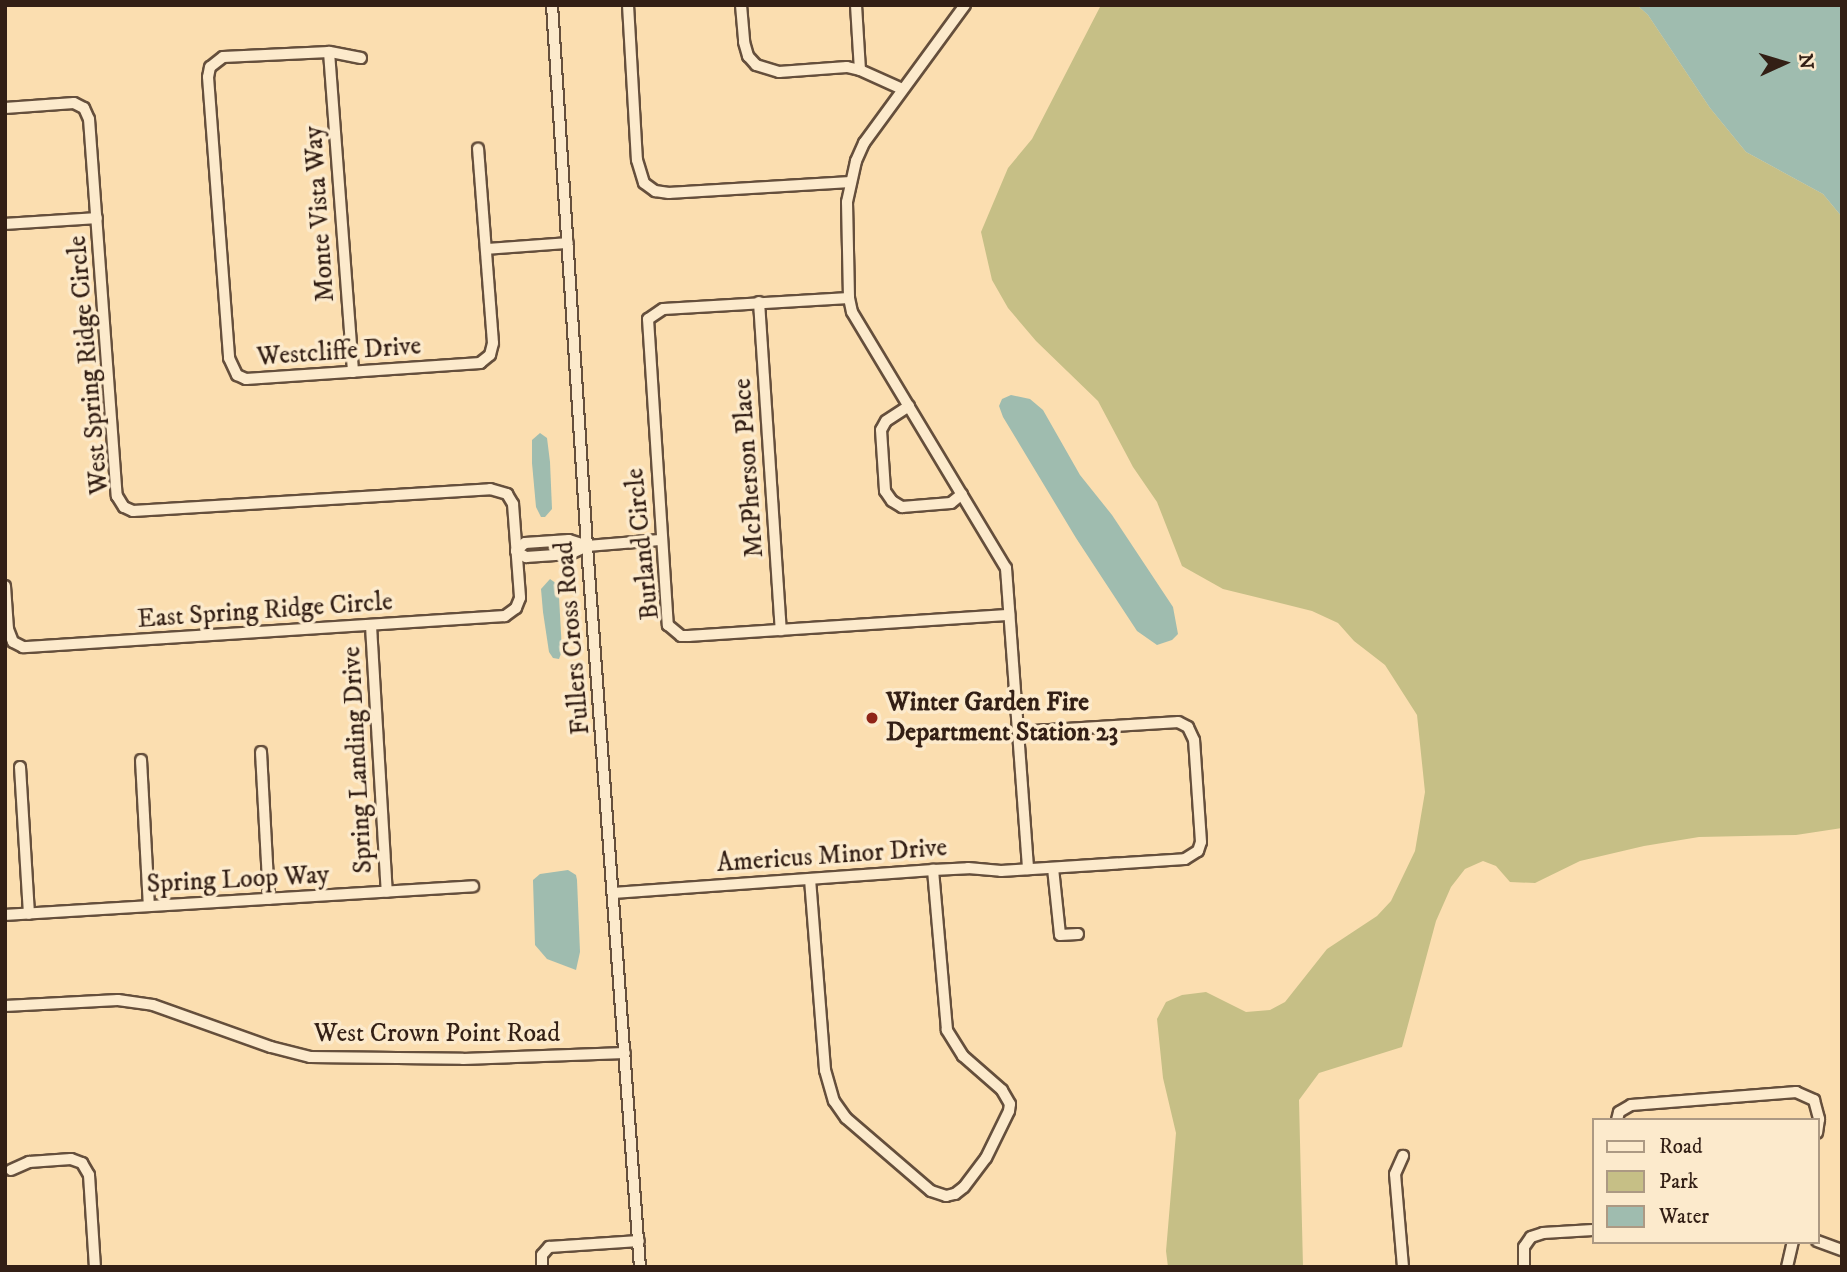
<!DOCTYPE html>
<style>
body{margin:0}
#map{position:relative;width:1847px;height:1272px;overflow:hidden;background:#fbdeb0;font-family:"IM FELL DW Pica",serif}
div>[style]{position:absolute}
.green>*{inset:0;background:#c6bf86}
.water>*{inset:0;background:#9fbcaf}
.roads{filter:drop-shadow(2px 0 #654f3c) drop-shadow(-2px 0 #654f3c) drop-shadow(0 2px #654f3c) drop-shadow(0 -2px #654f3c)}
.minor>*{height:10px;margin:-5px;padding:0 5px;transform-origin:5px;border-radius:5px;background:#fceacc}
.dots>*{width:19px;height:19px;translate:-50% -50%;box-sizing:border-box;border:4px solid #fceacc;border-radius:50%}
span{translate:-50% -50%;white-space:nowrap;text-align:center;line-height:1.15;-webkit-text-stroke:7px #fceacc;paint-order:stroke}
.street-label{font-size:26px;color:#331f15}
.poi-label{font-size:26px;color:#331f15;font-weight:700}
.left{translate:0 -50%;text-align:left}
.frame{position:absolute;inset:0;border:7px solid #331f15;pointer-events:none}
.legend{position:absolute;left:1592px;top:1118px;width:228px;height:126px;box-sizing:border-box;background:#fceacc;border:2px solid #ac9983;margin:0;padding:9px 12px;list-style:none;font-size:21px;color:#331f15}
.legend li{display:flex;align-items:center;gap:14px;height:35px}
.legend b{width:35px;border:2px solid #ac9983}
.north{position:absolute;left:1749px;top:28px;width:70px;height:70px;-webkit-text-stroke:5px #fceacc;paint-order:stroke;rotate:86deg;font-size:19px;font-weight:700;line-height:28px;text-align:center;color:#331f15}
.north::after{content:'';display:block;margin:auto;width:24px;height:32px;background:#331f15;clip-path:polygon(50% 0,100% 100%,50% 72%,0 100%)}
</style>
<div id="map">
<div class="green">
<div style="clip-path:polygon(1101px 5px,1637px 5px,1648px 15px,1710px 108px,1746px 152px,1823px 194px,1842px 217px,1842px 828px,1796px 835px,1699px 837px,1644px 846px,1580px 861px,1535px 883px,1510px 882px,1496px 866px,1483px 861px,1465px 869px,1451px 887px,1436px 921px,1402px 1047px,1319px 1073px,1299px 1100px,1303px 1267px,1168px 1267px,1166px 1251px,1176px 1133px,1163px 1078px,1157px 1019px,1166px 1002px,1182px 995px,1206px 992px,1246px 1012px,1270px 1010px,1285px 1002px,1327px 949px,1377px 916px,1391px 901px,1415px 851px,1425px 792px,1417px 715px,1385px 665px,1354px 641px,1338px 623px,1312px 611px,1223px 589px,1182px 566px,1157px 502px,1133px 467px,1098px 401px,1036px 341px,1008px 308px,992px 280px,981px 232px,1008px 168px,1032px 139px)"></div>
</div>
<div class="water">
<div style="clip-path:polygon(1637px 5px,1842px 5px,1842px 217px,1823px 194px,1746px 152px,1710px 108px,1648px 15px)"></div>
<div style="clip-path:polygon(1011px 395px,1030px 399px,1043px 410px,1080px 475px,1112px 515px,1173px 607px,1178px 634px,1172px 640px,1157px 645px,1137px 631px,1076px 538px,1003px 417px,999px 406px,1002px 399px)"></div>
<div style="clip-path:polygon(540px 433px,547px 438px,550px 462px,552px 509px,545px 517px,541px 517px,536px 507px,532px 463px,532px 440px)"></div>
<div style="clip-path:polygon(550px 579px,557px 584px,559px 597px,562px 651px,559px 659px,553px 658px,549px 652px,543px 612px,541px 589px)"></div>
<div style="clip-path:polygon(568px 870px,576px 875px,577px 880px,580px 952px,576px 970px,547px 959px,535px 945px,533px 880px,540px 874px)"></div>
</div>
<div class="roads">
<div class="minor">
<div style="left:552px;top:5px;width:542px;rotate:86.3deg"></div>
<div style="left:587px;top:546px;width:723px;rotate:85.8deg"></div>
<div style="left:628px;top:5px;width:155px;rotate:86.7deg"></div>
<div style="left:637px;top:160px;width:24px;rotate:73deg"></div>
<div style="left:644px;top:183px;width:14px;rotate:36deg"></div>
<div style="left:655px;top:191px;width:14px;rotate:8deg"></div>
<div style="left:669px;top:193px;width:181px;rotate:-3.5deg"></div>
<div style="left:741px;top:5px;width:37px;rotate:85deg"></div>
<div style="left:744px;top:42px;width:15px;rotate:74deg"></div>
<div style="left:748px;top:56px;width:12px;rotate:48deg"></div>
<div style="left:756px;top:65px;width:24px;rotate:17deg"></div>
<div style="left:779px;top:72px;width:68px;rotate:-4.2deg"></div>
<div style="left:847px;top:67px;width:13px;rotate:13deg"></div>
<div style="left:860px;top:70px;width:46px;rotate:24.3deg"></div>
<div style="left:856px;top:5px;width:65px;rotate:86.5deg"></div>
<div style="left:965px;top:5px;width:171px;rotate:126.2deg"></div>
<div style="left:864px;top:143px;width:20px;rotate:114deg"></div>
<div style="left:856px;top:161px;width:42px;rotate:102.4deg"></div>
<div style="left:847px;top:202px;width:96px;rotate:88.8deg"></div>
<div style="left:849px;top:298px;width:14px;rotate:78deg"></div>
<div style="left:852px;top:312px;width:299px;rotate:59deg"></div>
<div style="left:1006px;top:568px;width:302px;rotate:85.8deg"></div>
<div style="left:329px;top:52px;width:321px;rotate:85.7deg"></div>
<div style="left:361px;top:58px;width:33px;rotate:-169deg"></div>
<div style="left:329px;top:52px;width:106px;rotate:177.3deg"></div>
<div style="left:223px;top:57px;width:16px;rotate:142deg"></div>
<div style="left:210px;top:67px;width:10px;rotate:101deg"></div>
<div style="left:208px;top:77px;width:282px;rotate:85.7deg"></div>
<div style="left:229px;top:358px;width:19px;rotate:65deg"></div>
<div style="left:237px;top:375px;width:10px;rotate:24deg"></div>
<div style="left:246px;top:379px;width:235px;rotate:-3.9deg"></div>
<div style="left:480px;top:363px;width:13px;rotate:-39deg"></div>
<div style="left:490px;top:355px;width:12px;rotate:-76deg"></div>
<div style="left:493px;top:343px;width:195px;rotate:-94.4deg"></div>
<div style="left:5px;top:108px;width:69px;rotate:-4.1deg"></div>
<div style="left:74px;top:103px;width:11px;rotate:27deg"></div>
<div style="left:84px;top:108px;width:12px;rotate:66deg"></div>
<div style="left:89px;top:119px;width:378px;rotate:85.8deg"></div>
<div style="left:117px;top:496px;width:13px;rotate:58deg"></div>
<div style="left:124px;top:507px;width:10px;rotate:24deg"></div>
<div style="left:133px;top:511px;width:358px;rotate:-3.5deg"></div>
<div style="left:490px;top:489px;width:18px;rotate:16deg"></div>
<div style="left:507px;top:494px;width:12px;rotate:59deg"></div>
<div style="left:513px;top:504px;width:94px;rotate:85.7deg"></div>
<div style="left:520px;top:598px;width:11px;rotate:112deg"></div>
<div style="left:516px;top:608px;width:14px;rotate:144deg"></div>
<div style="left:505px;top:616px;width:483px;rotate:176.3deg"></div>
<div style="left:23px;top:647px;width:11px;rotate:-153deg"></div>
<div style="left:13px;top:642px;width:14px;rotate:-111deg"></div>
<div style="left:8px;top:629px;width:43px;rotate:-94deg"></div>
<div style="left:5px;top:224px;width:92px;rotate:-3.7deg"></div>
<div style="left:486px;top:249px;width:82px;rotate:-4.2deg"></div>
<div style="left:849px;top:298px;width:186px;rotate:176.6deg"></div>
<div style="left:663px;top:309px;width:18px;rotate:146deg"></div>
<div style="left:648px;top:319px;width:307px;rotate:86.3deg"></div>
<div style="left:668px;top:625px;width:17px;rotate:40deg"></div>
<div style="left:681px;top:636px;width:8px"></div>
<div style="left:689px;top:636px;width:321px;rotate:-3.8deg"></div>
<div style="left:759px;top:302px;width:329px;rotate:86.2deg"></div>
<div style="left:909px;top:406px;width:27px;rotate:147deg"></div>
<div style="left:886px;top:421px;width:10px;rotate:119deg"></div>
<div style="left:881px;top:430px;width:61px;rotate:86.2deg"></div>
<div style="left:885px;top:491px;width:12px;rotate:55deg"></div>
<div style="left:892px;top:501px;width:12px;rotate:31deg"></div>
<div style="left:902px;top:507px;width:49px;rotate:-4.7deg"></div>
<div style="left:951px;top:503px;width:14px;rotate:-39deg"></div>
<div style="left:516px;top:551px;width:12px;rotate:31deg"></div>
<div style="left:526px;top:557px;width:44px;rotate:-3.9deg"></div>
<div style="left:570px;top:554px;width:19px;rotate:-25deg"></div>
<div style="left:587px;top:546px;width:73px;rotate:-4.7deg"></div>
<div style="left:516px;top:551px;width:12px;rotate:-42deg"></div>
<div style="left:525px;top:543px;width:44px;rotate:-3.9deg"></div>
<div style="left:569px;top:540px;width:19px;rotate:18deg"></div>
<div style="left:371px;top:626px;width:266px;rotate:86.6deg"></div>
<div style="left:261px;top:752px;width:147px;rotate:86.9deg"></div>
<div style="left:141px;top:760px;width:146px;rotate:86.9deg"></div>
<div style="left:20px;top:767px;width:147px;rotate:86.5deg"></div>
<div style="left:1053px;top:868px;width:67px;rotate:84deg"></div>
<div style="left:1060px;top:935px;width:18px;rotate:-3deg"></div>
<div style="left:810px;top:879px;width:192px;rotate:85.5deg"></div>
<div style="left:825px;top:1070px;width:32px;rotate:74deg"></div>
<div style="left:834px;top:1101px;width:21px;rotate:55deg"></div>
<div style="left:846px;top:1118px;width:112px;rotate:40.7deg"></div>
<div style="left:931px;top:1191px;width:16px;rotate:18deg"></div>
<div style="left:946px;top:1196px;width:9px;rotate:-13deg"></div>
<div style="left:955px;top:1194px;width:11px;rotate:-38deg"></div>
<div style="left:964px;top:1187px;width:36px;rotate:-53deg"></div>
<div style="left:986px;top:1158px;width:52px;rotate:-63.9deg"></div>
<div style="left:1009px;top:1111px;width:7px;rotate:-82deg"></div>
<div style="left:1010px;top:1104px;width:16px;rotate:-120deg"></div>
<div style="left:1002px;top:1090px;width:52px;rotate:-138.9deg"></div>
<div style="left:963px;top:1056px;width:31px;rotate:-122deg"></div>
<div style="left:947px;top:1030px;width:161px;rotate:-95deg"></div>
<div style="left:613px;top:893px;width:321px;rotate:-4.1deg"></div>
<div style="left:933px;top:870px;width:35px;rotate:-3deg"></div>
<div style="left:968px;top:868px;width:33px;rotate:5deg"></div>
<div style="left:1001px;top:871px;width:184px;rotate:-3.7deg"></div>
<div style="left:1185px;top:859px;width:15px;rotate:-32deg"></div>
<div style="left:1198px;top:851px;width:9px;rotate:-72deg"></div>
<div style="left:1201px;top:842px;width:102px;rotate:-93.9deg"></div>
<div style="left:1194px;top:740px;width:14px;rotate:-115deg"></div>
<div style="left:1188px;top:727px;width:11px;rotate:-153deg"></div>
<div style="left:1178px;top:722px;width:160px;rotate:176.4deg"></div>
<div style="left:5px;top:915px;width:469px;rotate:-3.5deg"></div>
<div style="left:5px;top:1006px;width:113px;rotate:-3deg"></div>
<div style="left:118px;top:1000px;width:35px;rotate:8deg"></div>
<div style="left:153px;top:1005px;width:125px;rotate:19.6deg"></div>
<div style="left:271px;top:1047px;width:40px;rotate:14.4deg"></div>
<div style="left:310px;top:1057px;width:153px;rotate:0.7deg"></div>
<div style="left:463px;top:1059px;width:162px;rotate:-2.1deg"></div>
<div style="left:1617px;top:1120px;width:8px;rotate:-76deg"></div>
<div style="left:1619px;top:1112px;width:14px;rotate:-30deg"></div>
<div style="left:1631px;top:1105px;width:166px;rotate:-4.5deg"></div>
<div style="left:1796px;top:1092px;width:20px;rotate:24deg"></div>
<div style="left:1814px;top:1100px;width:20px;rotate:75deg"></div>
<div style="left:1819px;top:1119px;width:14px;rotate:98deg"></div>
<div style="left:11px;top:1170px;width:20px;rotate:-24deg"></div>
<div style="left:29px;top:1162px;width:42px;rotate:-4.1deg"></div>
<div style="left:71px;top:1159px;width:12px;rotate:20deg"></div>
<div style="left:82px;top:1163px;width:14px;rotate:60deg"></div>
<div style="left:89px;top:1175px;width:92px;rotate:86.3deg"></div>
<div style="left:1817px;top:1241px;width:27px;rotate:20deg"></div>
<div style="left:542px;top:1267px;width:12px;rotate:-90deg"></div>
<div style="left:542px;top:1255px;width:11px;rotate:-49deg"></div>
<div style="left:549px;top:1247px;width:90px;rotate:-3.8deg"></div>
<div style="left:1403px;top:1267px;width:93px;rotate:-94.9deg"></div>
<div style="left:1395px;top:1174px;width:20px;rotate:-66deg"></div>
<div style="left:1524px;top:1267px;width:20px;rotate:-90deg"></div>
<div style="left:1524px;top:1247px;width:12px;rotate:-55deg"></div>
<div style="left:1531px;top:1237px;width:13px;rotate:-18deg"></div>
<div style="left:1543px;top:1233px;width:50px;rotate:-3.4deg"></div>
<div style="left:1787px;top:1267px;width:26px;rotate:-77deg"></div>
</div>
</div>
<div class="dots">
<div style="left:872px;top:718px;background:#8f2418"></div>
</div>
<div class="street-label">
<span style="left:320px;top:214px;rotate:-94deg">Monte Vista Way</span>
<span style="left:339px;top:352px;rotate:-4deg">Westcliffe Drive</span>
<span style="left:89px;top:365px;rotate:-95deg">West Spring Ridge Circle</span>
<span style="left:749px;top:468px;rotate:-94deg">McPherson Place</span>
<span style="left:643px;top:544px;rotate:-96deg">Burland Circle</span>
<span style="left:265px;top:611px;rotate:-4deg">East Spring Ridge Circle</span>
<span style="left:573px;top:638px;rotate:-95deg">Fullers Cross Road</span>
<span style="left:358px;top:760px;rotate:-93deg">Spring Landing Drive</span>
<span style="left:832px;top:856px;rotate:-4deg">Americus Minor Drive</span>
<span style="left:238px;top:880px;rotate:-3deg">Spring Loop Way</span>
<span style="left:437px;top:1034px">West Crown Point Road</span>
</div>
<div class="poi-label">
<span class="left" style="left:886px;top:718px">Winter Garden Fire<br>Department Station 23</span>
</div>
<div class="frame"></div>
<ul class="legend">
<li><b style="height:9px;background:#fceacc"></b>Road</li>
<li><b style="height:19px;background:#c6bf86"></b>Park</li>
<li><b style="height:19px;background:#9fbcaf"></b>Water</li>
</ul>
<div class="north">N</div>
</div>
